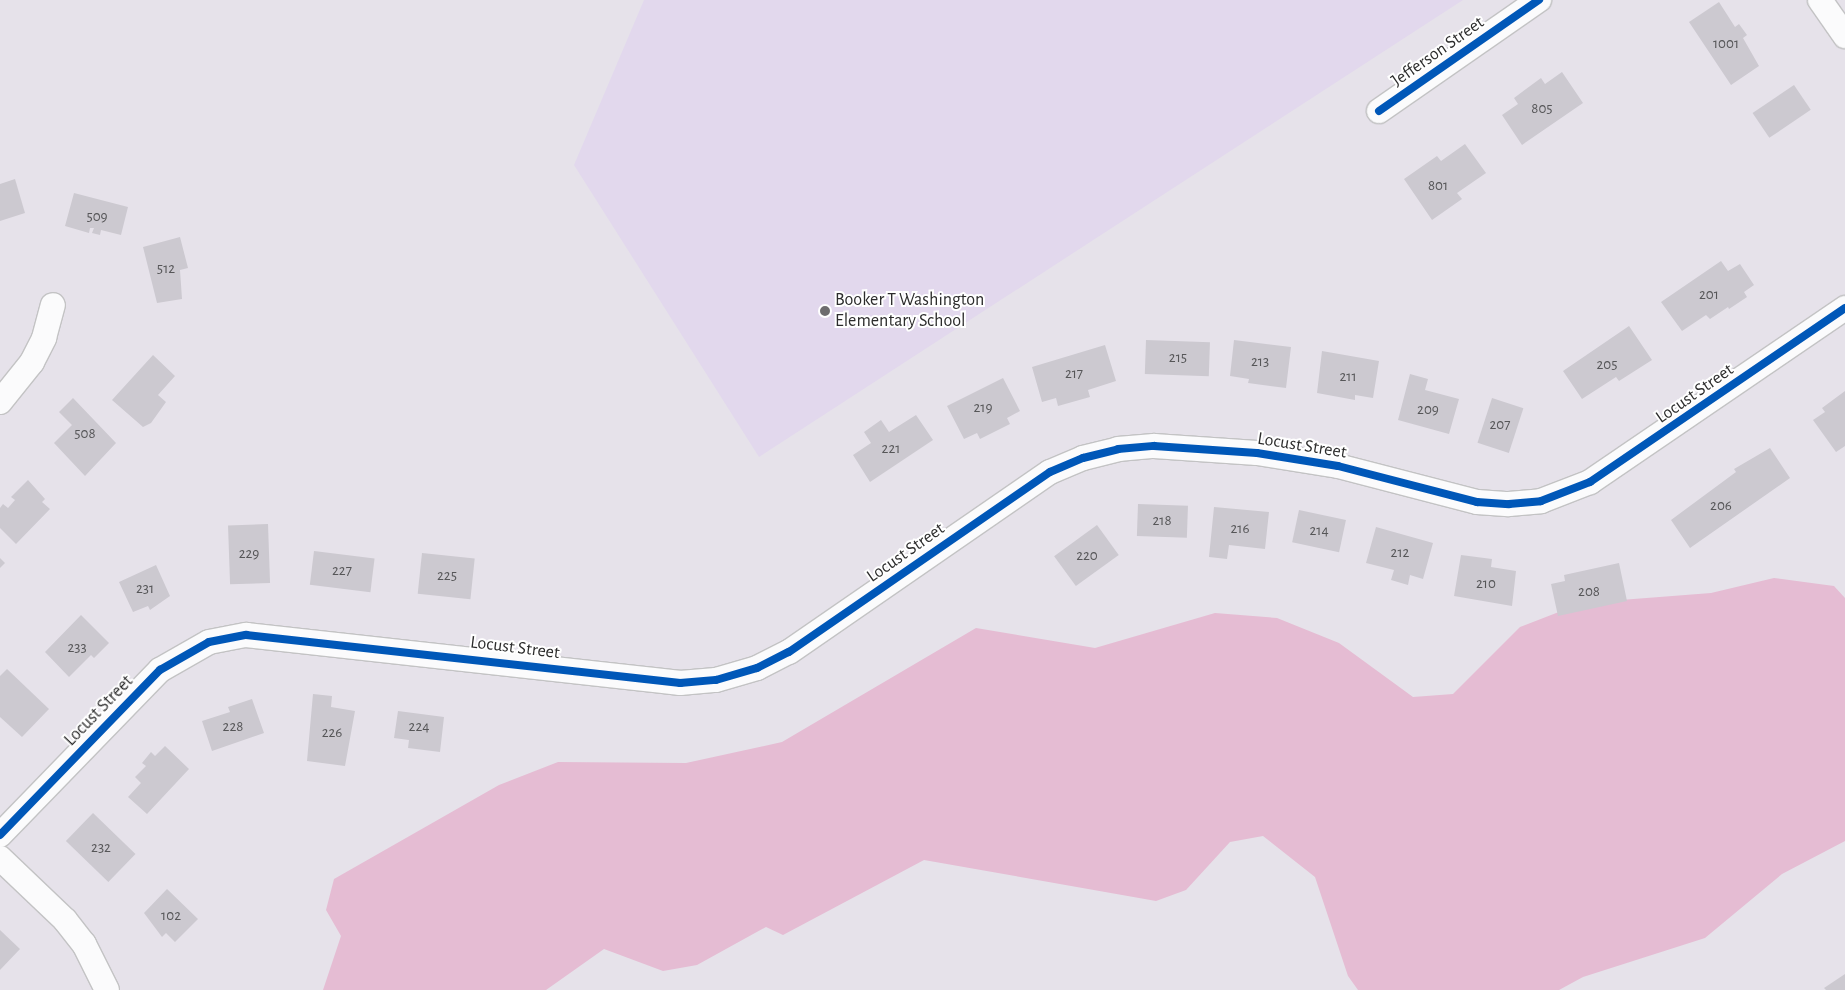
<!DOCTYPE html>
<style>
body{margin:0}
#map{position:relative;width:1845px;height:990px;overflow:hidden;background:#e6e2ea;font-family:"Alegreya Sans",sans-serif}
div>[style]{position:absolute}
.education>*{inset:0;background:#e2d8ed}
.green>*{inset:0;background:#e5bcd3}
.building>*{inset:0;background:#ccc9d0;transform-origin:0 0}
.roads{filter:drop-shadow(1px 0 #c3c3c4) drop-shadow(-1px 0 #c3c3c4) drop-shadow(0 1px #c3c3c4) drop-shadow(0 -1px #c3c3c4)}
.street>*{height:24px;margin:-12px;padding:0 12px;transform-origin:12px;border-radius:12px;background:#fbfbfc}
.cycleway>*{height:8px;margin:-4px;padding:0 4px;transform-origin:4px;border-radius:4px;background:#0057b8}
.dots>*{width:14px;height:14px;translate:-50% -50%;box-sizing:border-box;border:2px solid #fff;border-radius:50%}
span{translate:-50% -50%;white-space:nowrap;text-align:center;line-height:1.15;-webkit-text-stroke:4px #fff;paint-order:stroke}
.number-label{font-size:15px;color:#565658}
.number-label span{-webkit-text-stroke-width:0}
.street-label{font-size:18px;color:#2c2c2c}
.poi-label{font-size:18px;color:#2c2c2c}
.left{translate:0 -50%;text-align:left}
</style>
<div id="map">
<div class="education">
<div style="clip-path:polygon(644px 0,1463px 0,759px 457px,574px 165px)"></div>
</div>
<div class="green">
<div style="clip-path:polygon(1774px 578px,1834px 586px,1845px 598px,1845px 841px,1782px 874px,1705px 938px,1583px 977px,1559px 990px,1358px 990px,1348px 976px,1315px 877px,1263px 836px,1230px 842px,1186px 890px,1156px 901px,924px 860px,783px 935px,766px 927px,697px 965px,663px 971px,604px 949px,546px 990px,323px 990px,341px 936px,326px 910px,334px 879px,499px 785px,558px 762px,686px 763px,782px 742px,976px 628px,1095px 648px,1215px 613px,1277px 618px,1339px 643px,1413px 697px,1453px 694px,1520px 627px,1582px 603px,1711px 593px)"></div>
</div>
<div class="building">
<div style="clip-path:polygon(1719px 2px,1735px 27px,1739px 24px,1747px 35px,1743px 38px,1759px 66px,1731px 85px,1689px 22px)"></div>
<div style="clip-path:polygon(1562px 72px,1583px 103px,1522px 145px,1502px 115px,1518px 104px,1514px 98px,1541px 78px,1545px 84px)"></div>
<div style="left:1794px;top:85px;width:30px;height:50px;rotate:56deg"></div>
<div style="clip-path:polygon(1465px 144px,1486px 173px,1457px 193px,1462px 199px,1432px 220px,1404px 179px,1437px 156px,1441px 161px)"></div>
<div style="clip-path:polygon(15px 179px,25px 213px,0 221px,0 184px)"></div>
<div style="clip-path:polygon(74px 193px,128px 207px,121px 235px,101px 230px,100px 235px,92px 233px,94px 228px,90px 228px,89px 233px,65px 226px)"></div>
<div style="clip-path:polygon(180px 237px,188px 268px,180px 270px,182px 299px,157px 303px,143px 247px)"></div>
<div style="clip-path:polygon(1721px 261px,1728px 271px,1740px 264px,1754px 285px,1744px 292px,1747px 297px,1729px 309px,1728px 307px,1710px 319px,1706px 315px,1682px 331px,1661px 302px)"></div>
<div style="clip-path:polygon(1629px 326px,1652px 360px,1619px 381px,1616px 377px,1582px 399px,1563px 371px)"></div>
<div style="left:1146px;top:340px;width:64px;height:34px;rotate:2deg"></div>
<div style="clip-path:polygon(1234px 340px,1291px 347px,1286px 388px,1248px 383px,1249px 379px,1230px 376px)"></div>
<div style="clip-path:polygon(1105px 345px,1116px 381px,1088px 390px,1090px 397px,1058px 406px,1056px 398px,1042px 402px,1032px 367px)"></div>
<div style="clip-path:polygon(1322px 351px,1379px 361px,1373px 398px,1355px 395px,1355px 400px,1317px 393px)"></div>
<div style="clip-path:polygon(153px 355px,175px 376px,158px 395px,166px 402px,151px 423px,143px 427px,112px 400px)"></div>
<div style="clip-path:polygon(1410px 374px,1428px 379px,1425px 390px,1459px 399px,1449px 434px,1398px 420px)"></div>
<div style="clip-path:polygon(1003px 378px,1020px 411px,1007px 418px,1010px 424px,980px 439px,977px 433px,964px 439px,947px 406px)"></div>
<div style="clip-path:polygon(1845px 391px,1845px 446px,1836px 452px,1813px 420px,1825px 412px,1822px 408px)"></div>
<div style="clip-path:polygon(73px 398px,116px 443px,85px 476px,54px 443px,72px 425px,59px 412px)"></div>
<div style="left:1492px;top:398px;width:33px;height:47px;rotate:18deg"></div>
<div style="clip-path:polygon(916px 415px,933px 440px,870px 482px,853px 455px,871px 443px,864px 432px,881px 420px,889px 432px)"></div>
<div style="clip-path:polygon(1770px 448px,1790px 478px,1690px 548px,1671px 520px,1736px 472px,1734px 469px)"></div>
<div style="clip-path:polygon(28px 480px,45px 499px,42px 502px,50px 509px,16px 544px,0 528px,0 508px,3px 504px,8px 508px,15px 500px,11px 497px)"></div>
<div style="left:1138px;top:504px;width:50px;height:32px;rotate:2deg"></div>
<div style="clip-path:polygon(1214px 507px,1269px 512px,1265px 549px,1229px 545px,1227px 559px,1209px 557px)"></div>
<div style="left:1299px;top:510px;width:48px;height:33px;rotate:12deg"></div>
<div style="left:268px;top:524px;width:59px;height:40px;rotate:88deg"></div>
<div style="left:1097px;top:525px;width:37px;height:53px;rotate:54deg"></div>
<div style="clip-path:polygon(1376px 527px,1433px 543px,1423px 579px,1410px 575px,1408px 585px,1391px 580px,1394px 570px,1366px 563px)"></div>
<div style="left:314px;top:551px;width:61px;height:34px;rotate:7deg"></div>
<div style="left:422px;top:553px;width:53px;height:41px;rotate:6deg"></div>
<div style="clip-path:polygon(1461px 555px,1492px 559px,1491px 567px,1516px 571px,1512px 606px,1454px 596px)"></div>
<div style="clip-path:polygon(0 558px,5px 563px,0 568px)"></div>
<div style="clip-path:polygon(1619px 563px,1627px 601px,1558px 616px,1551px 584px,1565px 581px,1564px 575px)"></div>
<div style="clip-path:polygon(156px 565px,170px 596px,150px 610px,148px 606px,133px 612px,119px 582px)"></div>
<div style="clip-path:polygon(81px 615px,109px 643px,94px 658px,91px 655px,69px 677px,45px 652px)"></div>
<div style="clip-path:polygon(7px 669px,49px 709px,22px 737px,0 717px,0 676px)"></div>
<div style="clip-path:polygon(313px 694px,332px 696px,331px 707px,355px 711px,345px 766px,307px 761px)"></div>
<div style="clip-path:polygon(252px 699px,264px 733px,212px 751px,202px 721px,230px 712px,228px 707px)"></div>
<div style="clip-path:polygon(398px 711px,444px 717px,440px 752px,408px 748px,409px 740px,394px 738px)"></div>
<div style="clip-path:polygon(165px 746px,189px 769px,147px 814px,128px 797px,141px 783px,135px 777px,146px 766px,142px 763px,151px 752px,155px 756px)"></div>
<div style="left:93px;top:813px;width:59px;height:39px;rotate:44deg"></div>
<div style="clip-path:polygon(167px 889px,198px 919px,175px 942px,166px 933px,162px 937px,144px 913px)"></div>
<div style="clip-path:polygon(0 930px,20px 949px,0 970px)"></div>
<div style="clip-path:polygon(1845px 974px,1845px 990px,1826px 990px,1824px 988px)"></div>
</div>
<div class="roads">
<div class="street">
<div style="left:1820px;top:0;width:44px;rotate:55.2deg"></div>
<div style="left:1379px;top:111px;width:195px;rotate:-34.8deg"></div>
<div style="left:0;top:402px;width:51px;rotate:-51.3deg"></div>
<div style="left:32px;top:362px;width:27px;rotate:-63deg"></div>
<div style="left:44px;top:338px;width:34px;rotate:-75deg"></div>
<div style="left:0;top:835px;width:230px;rotate:-45.9deg"></div>
<div style="left:160px;top:670px;width:56px;rotate:-29.7deg"></div>
<div style="left:209px;top:642px;width:38px;rotate:-11deg"></div>
<div style="left:246px;top:635px;width:437px;rotate:6.3deg"></div>
<div style="left:680px;top:683px;width:36px;rotate:-5deg"></div>
<div style="left:716px;top:680px;width:43px;rotate:-16.3deg"></div>
<div style="left:757px;top:668px;width:36px;rotate:-27deg"></div>
<div style="left:789px;top:652px;width:317px;rotate:-34.6deg"></div>
<div style="left:1050px;top:472px;width:36px;rotate:-23deg"></div>
<div style="left:1083px;top:458px;width:36px;rotate:-14deg"></div>
<div style="left:1118px;top:449px;width:36px;rotate:-5deg"></div>
<div style="left:1154px;top:446px;width:103px;rotate:3.9deg"></div>
<div style="left:1257px;top:453px;width:82px;rotate:9.1deg"></div>
<div style="left:1338px;top:466px;width:144px;rotate:14.5deg"></div>
<div style="left:1477px;top:502px;width:32px;rotate:4deg"></div>
<div style="left:1509px;top:504px;width:32px;rotate:-5deg"></div>
<div style="left:1541px;top:501px;width:53px;rotate:-21.2deg"></div>
<div style="left:1590px;top:482px;width:309px;rotate:-34.3deg"></div>
<div style="left:0;top:858px;width:90px;rotate:43.6deg"></div>
<div style="left:65px;top:920px;width:31px;rotate:52deg"></div>
<div style="left:84px;top:944px;width:51px;rotate:63.4deg"></div>
</div>
</div>
<div class="cycleway">
<div style="left:1379px;top:111px;width:195px;rotate:-34.8deg"></div>
<div style="left:0;top:835px;width:230px;rotate:-45.9deg"></div>
<div style="left:160px;top:670px;width:56px;rotate:-29.7deg"></div>
<div style="left:209px;top:642px;width:38px;rotate:-11deg"></div>
<div style="left:246px;top:635px;width:437px;rotate:6.3deg"></div>
<div style="left:680px;top:683px;width:36px;rotate:-5deg"></div>
<div style="left:716px;top:680px;width:43px;rotate:-16.3deg"></div>
<div style="left:757px;top:668px;width:36px;rotate:-27deg"></div>
<div style="left:789px;top:652px;width:317px;rotate:-34.6deg"></div>
<div style="left:1050px;top:472px;width:36px;rotate:-23deg"></div>
<div style="left:1083px;top:458px;width:36px;rotate:-14deg"></div>
<div style="left:1118px;top:449px;width:36px;rotate:-5deg"></div>
<div style="left:1154px;top:446px;width:103px;rotate:3.9deg"></div>
<div style="left:1257px;top:453px;width:82px;rotate:9.1deg"></div>
<div style="left:1338px;top:466px;width:144px;rotate:14.5deg"></div>
<div style="left:1477px;top:502px;width:32px;rotate:4deg"></div>
<div style="left:1509px;top:504px;width:32px;rotate:-5deg"></div>
<div style="left:1541px;top:501px;width:53px;rotate:-21.2deg"></div>
<div style="left:1590px;top:482px;width:309px;rotate:-34.3deg"></div>
</div>
<div class="dots">
<div style="left:825px;top:311px;background:#6d6c6e"></div>
</div>
<div class="number-label">
<span style="left:1726px;top:44px">1001</span>
<span style="left:1542px;top:109px">805</span>
<span style="left:1438px;top:186px">801</span>
<span style="left:97px;top:217px">509</span>
<span style="left:166px;top:269px">512</span>
<span style="left:1709px;top:295px">201</span>
<span style="left:1178px;top:358px">215</span>
<span style="left:1260px;top:362px">213</span>
<span style="left:1607px;top:365px">205</span>
<span style="left:1074px;top:374px">217</span>
<span style="left:1348px;top:377px">211</span>
<span style="left:983px;top:408px">219</span>
<span style="left:1428px;top:410px">209</span>
<span style="left:1500px;top:425px">207</span>
<span style="left:85px;top:434px">508</span>
<span style="left:891px;top:449px">221</span>
<span style="left:1721px;top:506px">206</span>
<span style="left:1162px;top:521px">218</span>
<span style="left:1240px;top:529px">216</span>
<span style="left:1319px;top:531px">214</span>
<span style="left:1400px;top:553px">212</span>
<span style="left:249px;top:554px">229</span>
<span style="left:1087px;top:556px">220</span>
<span style="left:342px;top:571px">227</span>
<span style="left:447px;top:576px">225</span>
<span style="left:1486px;top:584px">210</span>
<span style="left:145px;top:589px">231</span>
<span style="left:1589px;top:592px">208</span>
<span style="left:77px;top:648px">233</span>
<span style="left:233px;top:727px">228</span>
<span style="left:419px;top:727px">224</span>
<span style="left:332px;top:733px">226</span>
<span style="left:101px;top:848px">232</span>
<span style="left:171px;top:916px">102</span>
</div>
<div class="street-label">
<span style="left:1438px;top:52px;rotate:-35deg">Jefferson Street</span>
<span style="left:1695px;top:394px;rotate:-35deg">Locust Street</span>
<span style="left:1302px;top:446px;rotate:9deg">Locust Street</span>
<span style="left:906px;top:553px;rotate:-35deg">Locust Street</span>
<span style="left:515px;top:648px;rotate:7deg">Locust Street</span>
<span style="left:99px;top:711px;rotate:-46deg">Locust Street</span>
</div>
<div class="poi-label">
<span class="left" style="left:835px;top:311px">Booker T Washington<br>Elementary School</span>
</div>
</div>
